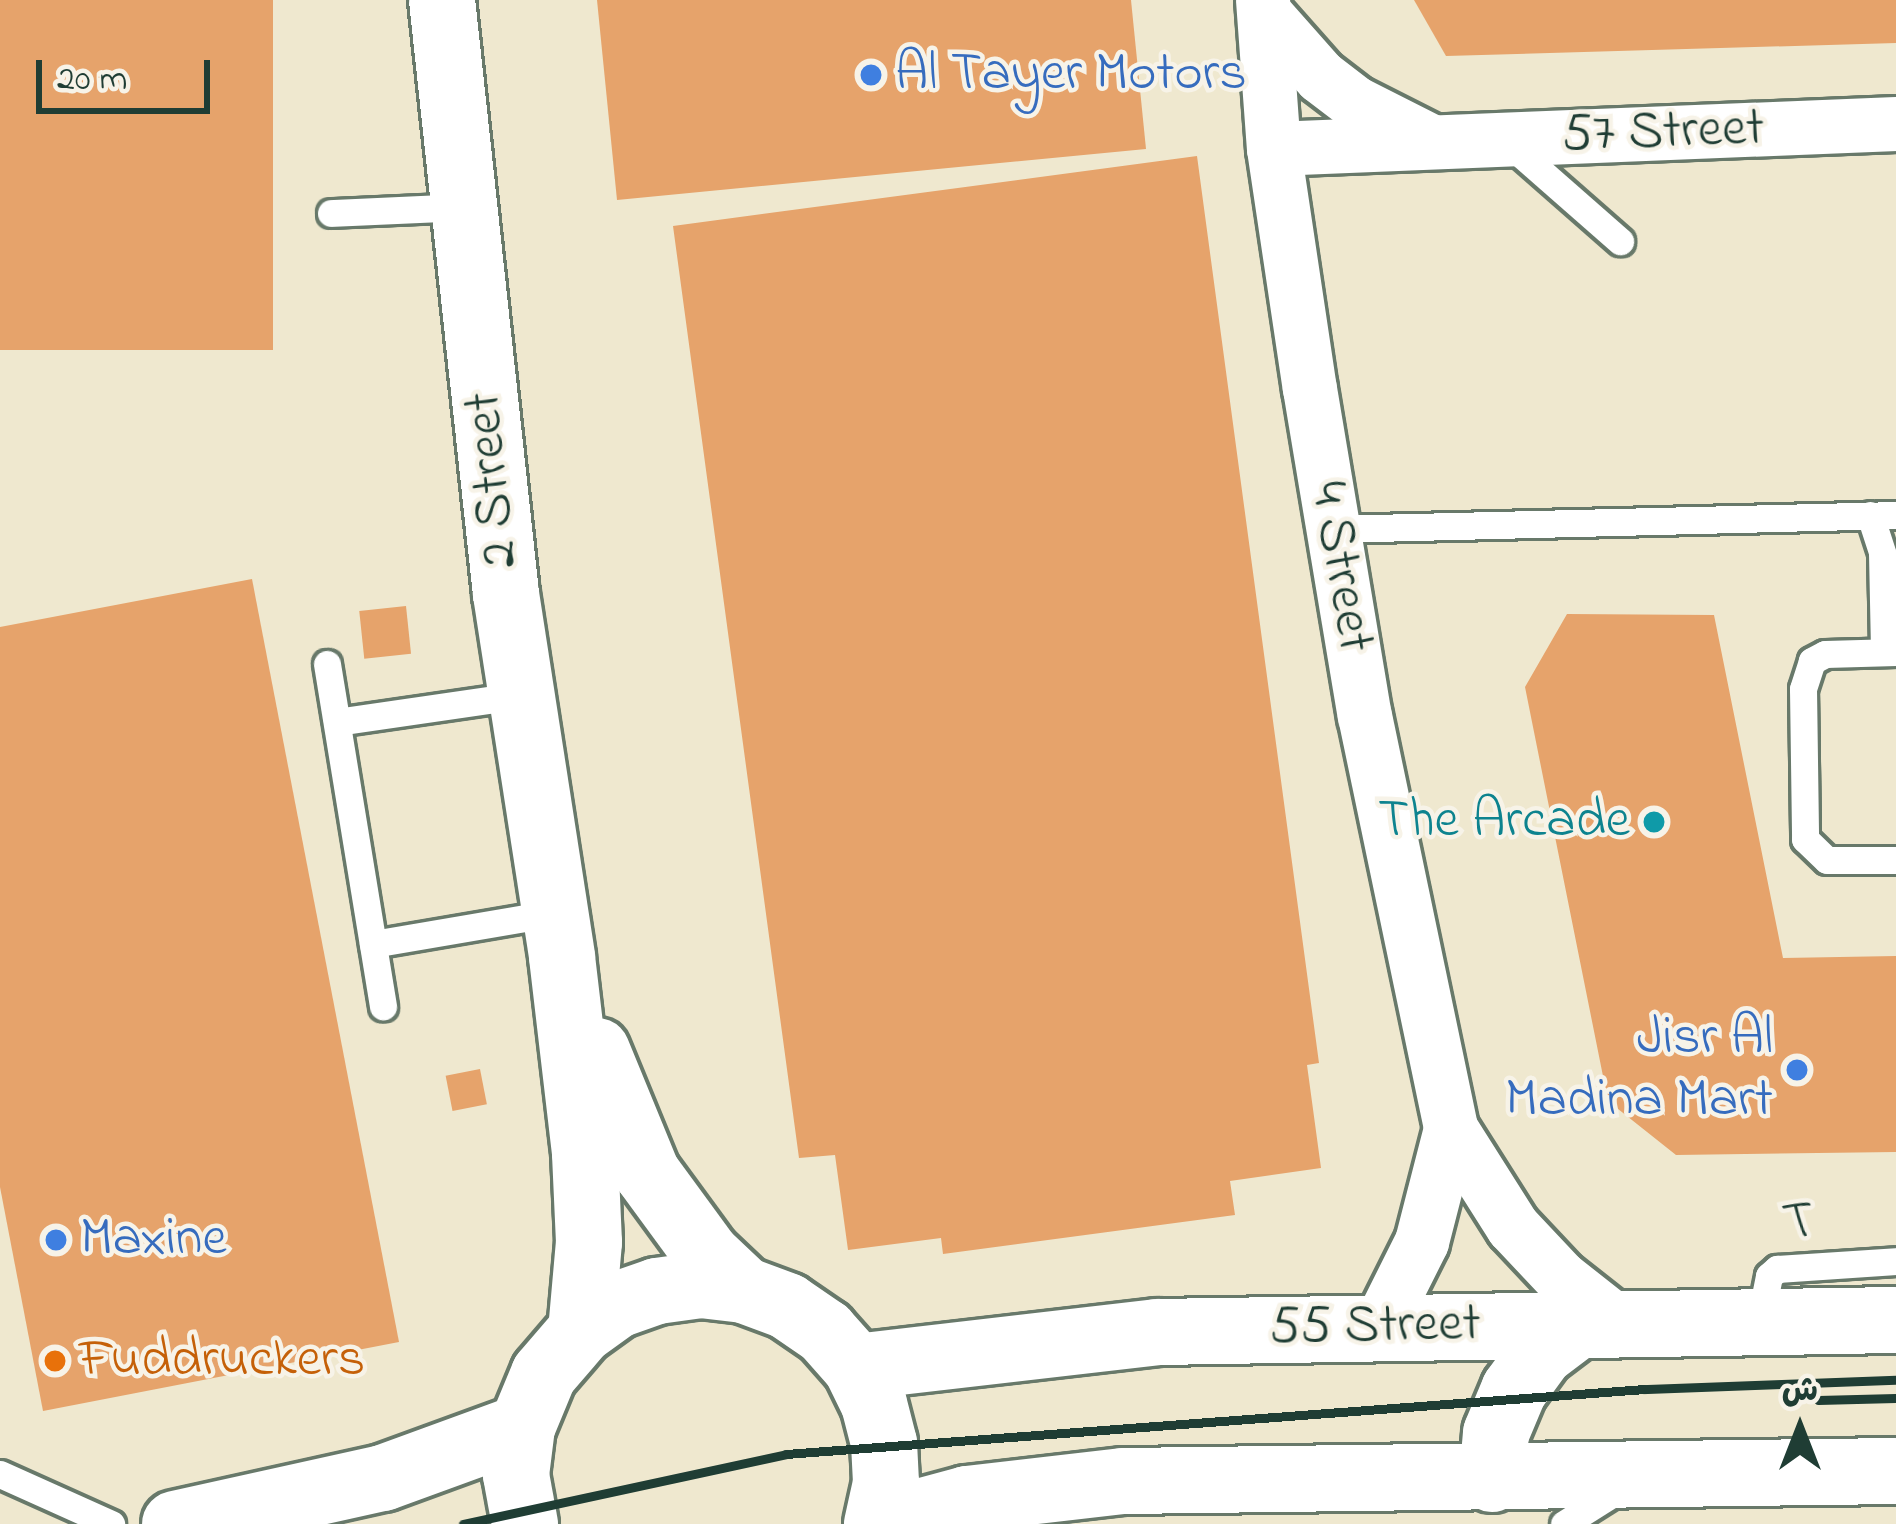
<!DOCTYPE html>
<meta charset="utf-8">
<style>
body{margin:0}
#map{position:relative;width:1896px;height:1524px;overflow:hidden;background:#efe8cf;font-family:"Indie Flower","Playpen Sans Arabic",sans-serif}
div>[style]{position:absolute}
.building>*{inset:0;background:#e6a36b;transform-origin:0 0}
.roads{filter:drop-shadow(3px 0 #68796a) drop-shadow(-3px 0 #68796a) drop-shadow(0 3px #68796a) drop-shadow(0 -3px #68796a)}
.service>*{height:27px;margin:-13.5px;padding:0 13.5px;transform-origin:13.5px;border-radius:13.5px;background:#fff}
.minor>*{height:54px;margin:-27px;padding:0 27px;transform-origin:27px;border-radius:27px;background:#fff}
.tertiary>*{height:66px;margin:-33px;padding:0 33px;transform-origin:33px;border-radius:33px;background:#fff}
.rail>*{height:9px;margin:-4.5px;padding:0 4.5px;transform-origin:4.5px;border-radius:4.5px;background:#1f3d34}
.dots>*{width:33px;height:33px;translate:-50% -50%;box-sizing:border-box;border:6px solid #f7f3e8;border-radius:50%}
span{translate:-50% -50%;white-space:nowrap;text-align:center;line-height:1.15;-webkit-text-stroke:9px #f7f3e8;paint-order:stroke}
.shop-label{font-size:54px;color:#366cbe}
.left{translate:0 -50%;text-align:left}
.right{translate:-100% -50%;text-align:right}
.street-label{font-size:54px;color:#1f3d34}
.culture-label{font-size:54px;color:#0d838f}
.food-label{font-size:54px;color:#c56008}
.north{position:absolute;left:1740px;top:1368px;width:120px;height:120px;-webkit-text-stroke:9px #f7f3e8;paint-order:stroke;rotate:0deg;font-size:33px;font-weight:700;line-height:48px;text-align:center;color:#1f3d34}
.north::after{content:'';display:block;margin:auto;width:42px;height:54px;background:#1f3d34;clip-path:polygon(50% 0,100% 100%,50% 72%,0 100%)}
.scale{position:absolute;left:36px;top:60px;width:174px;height:54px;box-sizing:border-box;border:6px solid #1f3d34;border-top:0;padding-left:15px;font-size:36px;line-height:42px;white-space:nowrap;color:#1f3d34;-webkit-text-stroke:9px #f7f3e8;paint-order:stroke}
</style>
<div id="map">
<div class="building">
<div style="left:0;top:0;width:273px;height:350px"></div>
<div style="clip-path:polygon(597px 0,1131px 0,1146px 149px,617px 200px)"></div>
<div style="clip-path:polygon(1414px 0,1896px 0,1896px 43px,1446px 56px)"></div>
<div style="clip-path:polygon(1197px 156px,1319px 1063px,1307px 1065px,1321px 1168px,1230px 1181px,1235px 1215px,943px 1254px,941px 1238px,848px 1250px,835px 1155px,799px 1158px,673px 226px)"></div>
<div style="clip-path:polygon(252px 579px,399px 1342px,43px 1411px,0 1187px,0 627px)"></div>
<div style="left:406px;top:606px;width:48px;height:47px;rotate:84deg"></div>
<div style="clip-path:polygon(1567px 614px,1714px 615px,1783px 958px,1896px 956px,1896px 1152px,1676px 1155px,1608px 1101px,1525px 687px)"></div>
<div style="left:480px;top:1069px;width:36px;height:35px;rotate:79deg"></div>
</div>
<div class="roads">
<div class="service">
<div style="left:1506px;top:141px;width:152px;rotate:41.3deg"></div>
<div style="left:331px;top:213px;width:131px;rotate:-2.6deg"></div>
<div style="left:1870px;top:515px;width:40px;rotate:72deg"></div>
<div style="left:1882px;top:553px;width:99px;rotate:88.8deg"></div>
<div style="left:1333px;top:529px;width:563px;rotate:-1.42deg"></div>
<div style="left:1896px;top:652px;width:71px;rotate:178.4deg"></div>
<div style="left:1825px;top:654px;width:15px;rotate:152deg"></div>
<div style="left:1812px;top:661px;width:29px;rotate:108deg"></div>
<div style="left:1803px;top:689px;width:150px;rotate:89.2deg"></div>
<div style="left:1805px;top:839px;width:30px;rotate:44deg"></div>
<div style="left:1827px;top:860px;width:69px"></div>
<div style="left:327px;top:664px;width:347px;rotate:80.7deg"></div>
<div style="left:337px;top:722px;width:187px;rotate:-8.3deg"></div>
<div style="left:373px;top:944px;width:184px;rotate:-9.7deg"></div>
<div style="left:1760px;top:1321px;width:46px;rotate:-78.7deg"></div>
<div style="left:1769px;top:1276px;width:11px;rotate:-41deg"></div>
<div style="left:1777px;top:1269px;width:119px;rotate:-3.8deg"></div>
<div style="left:0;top:1474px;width:122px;rotate:24.2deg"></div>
<div style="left:1564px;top:1524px;width:73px;rotate:-32.2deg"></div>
</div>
<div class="minor">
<div style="left:1263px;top:0;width:149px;rotate:85.8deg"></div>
<div style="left:1274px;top:149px;width:243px;rotate:81.5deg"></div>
<div style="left:1310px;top:389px;width:332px;rotate:80.5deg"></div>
<div style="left:1365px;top:716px;width:422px;rotate:78.2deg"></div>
<div style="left:1451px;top:1129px;width:116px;rotate:57.7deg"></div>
<div style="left:1513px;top:1227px;width:70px;rotate:46.7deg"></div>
<div style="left:1561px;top:1278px;width:71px;rotate:38.2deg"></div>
<div style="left:1265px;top:14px;width:84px;rotate:48.4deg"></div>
<div style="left:1321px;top:77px;width:43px;rotate:37.4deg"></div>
<div style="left:1355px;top:103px;width:82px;rotate:26.9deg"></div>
<div style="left:1274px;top:149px;width:623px;rotate:-2.3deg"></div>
<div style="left:1380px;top:1326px;width:94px;rotate:-63.4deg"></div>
<div style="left:1422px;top:1242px;width:117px;rotate:-75.6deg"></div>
</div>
<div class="tertiary">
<div style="left:442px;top:0;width:597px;rotate:83.85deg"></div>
<div style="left:506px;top:594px;width:367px;rotate:81.2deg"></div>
<div style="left:562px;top:957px;width:198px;rotate:83.3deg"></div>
<div style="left:585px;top:1154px;width:88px;rotate:87.4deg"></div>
<div style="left:589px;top:1242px;width:89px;rotate:95.1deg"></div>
<div style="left:597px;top:1051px;width:132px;rotate:67.7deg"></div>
<div style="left:647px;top:1173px;width:102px;rotate:53.8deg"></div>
<div style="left:707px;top:1255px;width:51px;rotate:43.4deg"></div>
<div style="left:856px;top:1367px;width:303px;rotate:-6.6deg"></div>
<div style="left:1157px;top:1332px;width:739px;rotate:-0.93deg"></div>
<div style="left:1492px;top:1479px;width:46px;rotate:-85deg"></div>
<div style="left:1496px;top:1433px;width:47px;rotate:-67.3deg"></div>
<div style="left:1514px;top:1390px;width:46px;rotate:-53.9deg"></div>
<div style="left:1541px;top:1353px;width:46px;rotate:-37.1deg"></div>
<div style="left:878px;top:1523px;width:92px;rotate:-15.1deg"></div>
<div style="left:967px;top:1499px;width:157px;rotate:-6.6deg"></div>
<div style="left:1123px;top:1481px;width:773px;rotate:-0.74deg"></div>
<div style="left:175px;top:1524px;width:213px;rotate:-12.5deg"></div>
<div style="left:383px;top:1478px;width:148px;rotate:-20.1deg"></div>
<div style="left:525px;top:1524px;width:50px;rotate:-100.4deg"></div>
<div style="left:516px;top:1475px;width:48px;rotate:-82.9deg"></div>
<div style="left:522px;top:1427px;width:57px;rotate:-67.5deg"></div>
<div style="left:544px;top:1374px;width:57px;rotate:-49.3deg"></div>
<div style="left:581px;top:1331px;width:44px;rotate:-35.8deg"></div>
<div style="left:617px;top:1305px;width:42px;rotate:-19.3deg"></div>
<div style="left:657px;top:1291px;width:44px;rotate:-7.8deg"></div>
<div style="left:701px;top:1285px;width:43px;rotate:6.6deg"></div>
<div style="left:744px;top:1290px;width:46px;rotate:20.4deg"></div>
<div style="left:787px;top:1306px;width:46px;rotate:34.4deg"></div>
<div style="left:825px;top:1332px;width:47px;rotate:48.5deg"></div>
<div style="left:856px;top:1367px;width:41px;rotate:64.1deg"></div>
<div style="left:874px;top:1404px;width:40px;rotate:75.6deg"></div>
<div style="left:884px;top:1443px;width:40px;rotate:87.1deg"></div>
<div style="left:886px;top:1483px;width:42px;rotate:102.4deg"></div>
</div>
</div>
<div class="rail">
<div style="left:1818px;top:1400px;width:78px;rotate:-1.5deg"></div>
<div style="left:463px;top:1524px;width:330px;rotate:-12.2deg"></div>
<div style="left:786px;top:1454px;width:861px;rotate:-4.33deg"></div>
<div style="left:1645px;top:1389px;width:251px;rotate:-2.1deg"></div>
</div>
<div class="dots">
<div style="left:871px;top:75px;background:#3f7fe0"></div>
<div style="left:1654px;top:822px;background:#0f9aa8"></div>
<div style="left:1797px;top:1070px;background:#3f7fe0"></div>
<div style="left:56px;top:1240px;background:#3f7fe0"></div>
<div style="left:55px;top:1361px;background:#e8710a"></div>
</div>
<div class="shop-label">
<span class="left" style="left:895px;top:75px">Al Tayer Motors</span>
<span class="right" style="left:1773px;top:1070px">Jisr Al<br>Madina Mart</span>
<span class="left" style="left:80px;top:1240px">Maxine</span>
</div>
<div class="street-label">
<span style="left:1663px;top:133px;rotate:-2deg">57 Street</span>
<span style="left:493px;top:480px;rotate:-96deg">2 Street</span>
<span style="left:1340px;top:567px;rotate:80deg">4 Street</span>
<span style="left:1800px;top:1224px;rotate:-11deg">T</span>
<span style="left:1375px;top:1327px;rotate:-1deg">55 Street</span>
</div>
<div class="culture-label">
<span class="right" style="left:1630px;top:822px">The Arcade</span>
</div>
<div class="food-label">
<span class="left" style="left:79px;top:1361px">Fuddruckers</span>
</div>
<div class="north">ش</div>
<div class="scale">20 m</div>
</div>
